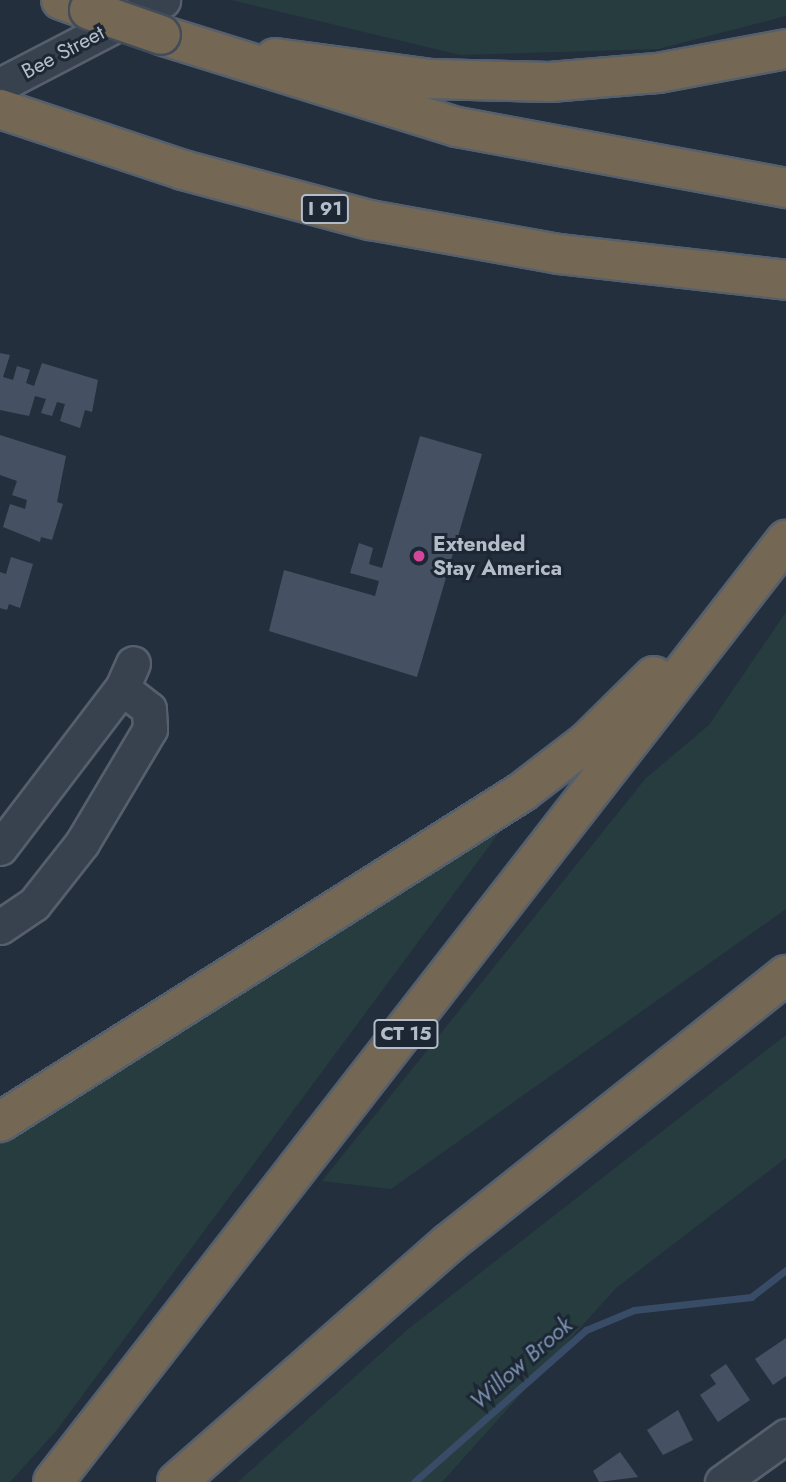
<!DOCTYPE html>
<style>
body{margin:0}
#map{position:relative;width:786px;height:1482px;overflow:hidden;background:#242f3e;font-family:Jost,sans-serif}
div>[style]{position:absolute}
.green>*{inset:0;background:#263c3f}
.stream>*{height:7px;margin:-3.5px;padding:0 3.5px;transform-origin:3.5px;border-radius:3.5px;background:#394c67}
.building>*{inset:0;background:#455162}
.roads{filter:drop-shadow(2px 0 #565f6c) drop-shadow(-2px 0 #565f6c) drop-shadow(0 2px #565f6c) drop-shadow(0 -2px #565f6c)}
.minor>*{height:33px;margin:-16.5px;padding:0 16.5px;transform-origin:16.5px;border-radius:16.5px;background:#38414e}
.highway>*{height:38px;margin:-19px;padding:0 19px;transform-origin:19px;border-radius:19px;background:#746855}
.bridges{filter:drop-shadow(2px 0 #434c59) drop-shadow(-2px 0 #434c59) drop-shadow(0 2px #434c59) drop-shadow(0 -2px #434c59)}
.highway-bridge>*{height:38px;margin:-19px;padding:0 19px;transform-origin:19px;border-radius:19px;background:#746855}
.dots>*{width:19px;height:19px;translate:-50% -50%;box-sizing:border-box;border:4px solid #1d2633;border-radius:50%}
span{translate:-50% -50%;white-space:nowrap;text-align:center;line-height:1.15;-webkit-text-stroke:6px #1d2633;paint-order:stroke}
.shield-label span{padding:2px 5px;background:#1d2633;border:2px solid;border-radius:5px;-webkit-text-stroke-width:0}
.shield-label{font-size:19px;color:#b4bcc9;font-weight:700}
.street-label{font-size:21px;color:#b4bcc9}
.poi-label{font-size:21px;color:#b4bcc9;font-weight:700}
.left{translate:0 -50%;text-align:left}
.water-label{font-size:23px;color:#7c92b1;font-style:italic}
</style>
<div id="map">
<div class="green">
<div style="clip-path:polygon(231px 0,786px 0,786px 16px,658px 49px,460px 55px)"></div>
<div style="clip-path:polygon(786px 612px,786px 909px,391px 1189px,322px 1181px,646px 778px,709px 725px)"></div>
<div style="clip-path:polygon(504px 826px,56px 1431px,10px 1482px,0 1482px,0 1142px)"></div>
<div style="clip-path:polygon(786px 1035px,786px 1158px,616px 1288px,442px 1482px,238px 1482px,407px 1330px)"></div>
</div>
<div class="stream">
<div style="left:414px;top:1482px;width:230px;rotate:-41.5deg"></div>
<div style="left:586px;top:1330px;width:52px;rotate:-22.6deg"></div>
<div style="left:634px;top:1310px;width:118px;rotate:-6.3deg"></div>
<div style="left:751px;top:1297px;width:44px;rotate:-37.6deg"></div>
</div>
<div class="building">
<div style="clip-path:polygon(0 353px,10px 355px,3px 377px,13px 380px,17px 366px,30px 370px,26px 383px,34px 386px,42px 363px,98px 380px,92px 412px,85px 410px,80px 428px,60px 421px,65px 404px,57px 402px,52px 416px,41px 413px,46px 399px,35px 396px,29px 416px,0 410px)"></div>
<div style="clip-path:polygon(0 435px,66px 456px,57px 502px,63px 504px,52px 540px,41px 537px,40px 542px,3px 527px,10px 504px,25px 509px,27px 500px,12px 495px,17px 481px,0 475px)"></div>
<div style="clip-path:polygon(420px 436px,482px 454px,417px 677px,269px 631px,284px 570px,375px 596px,379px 581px,350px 573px,359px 543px,373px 548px,369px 564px,382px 568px)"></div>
<div style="clip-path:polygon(11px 557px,33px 564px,20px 608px,9px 604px,7px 610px,0 608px,0 572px,6px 574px)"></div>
<div style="clip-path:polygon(786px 1338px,786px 1376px,773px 1385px,755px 1359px)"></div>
<div style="clip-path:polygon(726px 1364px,750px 1400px,718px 1422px,700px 1395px,716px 1384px,710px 1375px)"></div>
<div style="clip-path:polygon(678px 1410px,693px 1440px,663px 1455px,647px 1430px)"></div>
<div style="clip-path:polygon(620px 1452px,638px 1477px,599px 1482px,593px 1471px)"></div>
</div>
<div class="roads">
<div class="minor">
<div style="left:0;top:85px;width:184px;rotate:-27.5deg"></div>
<div style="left:0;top:848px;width:201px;rotate:-52.7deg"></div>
<div style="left:122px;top:688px;width:27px;rotate:-66deg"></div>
<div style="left:0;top:927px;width:41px;rotate:-34.1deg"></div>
<div style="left:34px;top:904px;width:78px;rotate:-51.8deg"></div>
<div style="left:82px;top:843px;width:133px;rotate:-59.2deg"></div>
<div style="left:150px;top:729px;width:20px;rotate:-93deg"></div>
<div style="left:149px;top:709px;width:34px;rotate:-142deg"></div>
<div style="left:722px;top:1482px;width:79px;rotate:-35.7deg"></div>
</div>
<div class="highway">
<div style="left:61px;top:0;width:30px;rotate:20deg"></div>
<div style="left:161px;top:35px;width:310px;rotate:17.3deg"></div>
<div style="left:457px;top:127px;width:335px;rotate:10.5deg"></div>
<div style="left:275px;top:58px;width:156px;rotate:7.7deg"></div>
<div style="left:430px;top:79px;width:120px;rotate:1.4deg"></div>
<div style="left:550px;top:82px;width:108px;rotate:-4.8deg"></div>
<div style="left:658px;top:73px;width:130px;rotate:-10.6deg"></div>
<div style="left:0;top:109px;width:193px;rotate:18.4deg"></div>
<div style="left:183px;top:170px;width:194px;rotate:15deg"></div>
<div style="left:370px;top:220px;width:192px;rotate:10.2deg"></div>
<div style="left:559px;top:254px;width:228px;rotate:6.5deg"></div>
<div style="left:0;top:1122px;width:618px;rotate:-32.3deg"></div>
<div style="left:522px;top:792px;width:82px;rotate:-37.6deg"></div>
<div style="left:587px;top:742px;width:94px;rotate:-44.6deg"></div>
<div style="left:53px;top:1482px;width:1194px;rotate:-52.11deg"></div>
<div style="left:177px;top:1482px;width:362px;rotate:-41.3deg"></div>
<div style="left:449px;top:1243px;width:431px;rotate:-38.5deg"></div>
</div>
</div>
<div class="bridges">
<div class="highway-bridge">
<div style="left:89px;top:10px;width:76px;rotate:19.1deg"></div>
</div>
</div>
<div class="dots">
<div style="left:419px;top:556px;background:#d1479c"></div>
</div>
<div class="shield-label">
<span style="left:325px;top:209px">I 91</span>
<span style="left:406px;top:1034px">CT 15</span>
</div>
<div class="street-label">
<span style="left:63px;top:52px;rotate:-28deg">Bee Street</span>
</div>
<div class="poi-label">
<span class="left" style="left:433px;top:556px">Extended<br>Stay America</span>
</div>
<div class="water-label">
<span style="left:521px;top:1363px;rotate:-41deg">Willow Brook</span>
</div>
</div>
